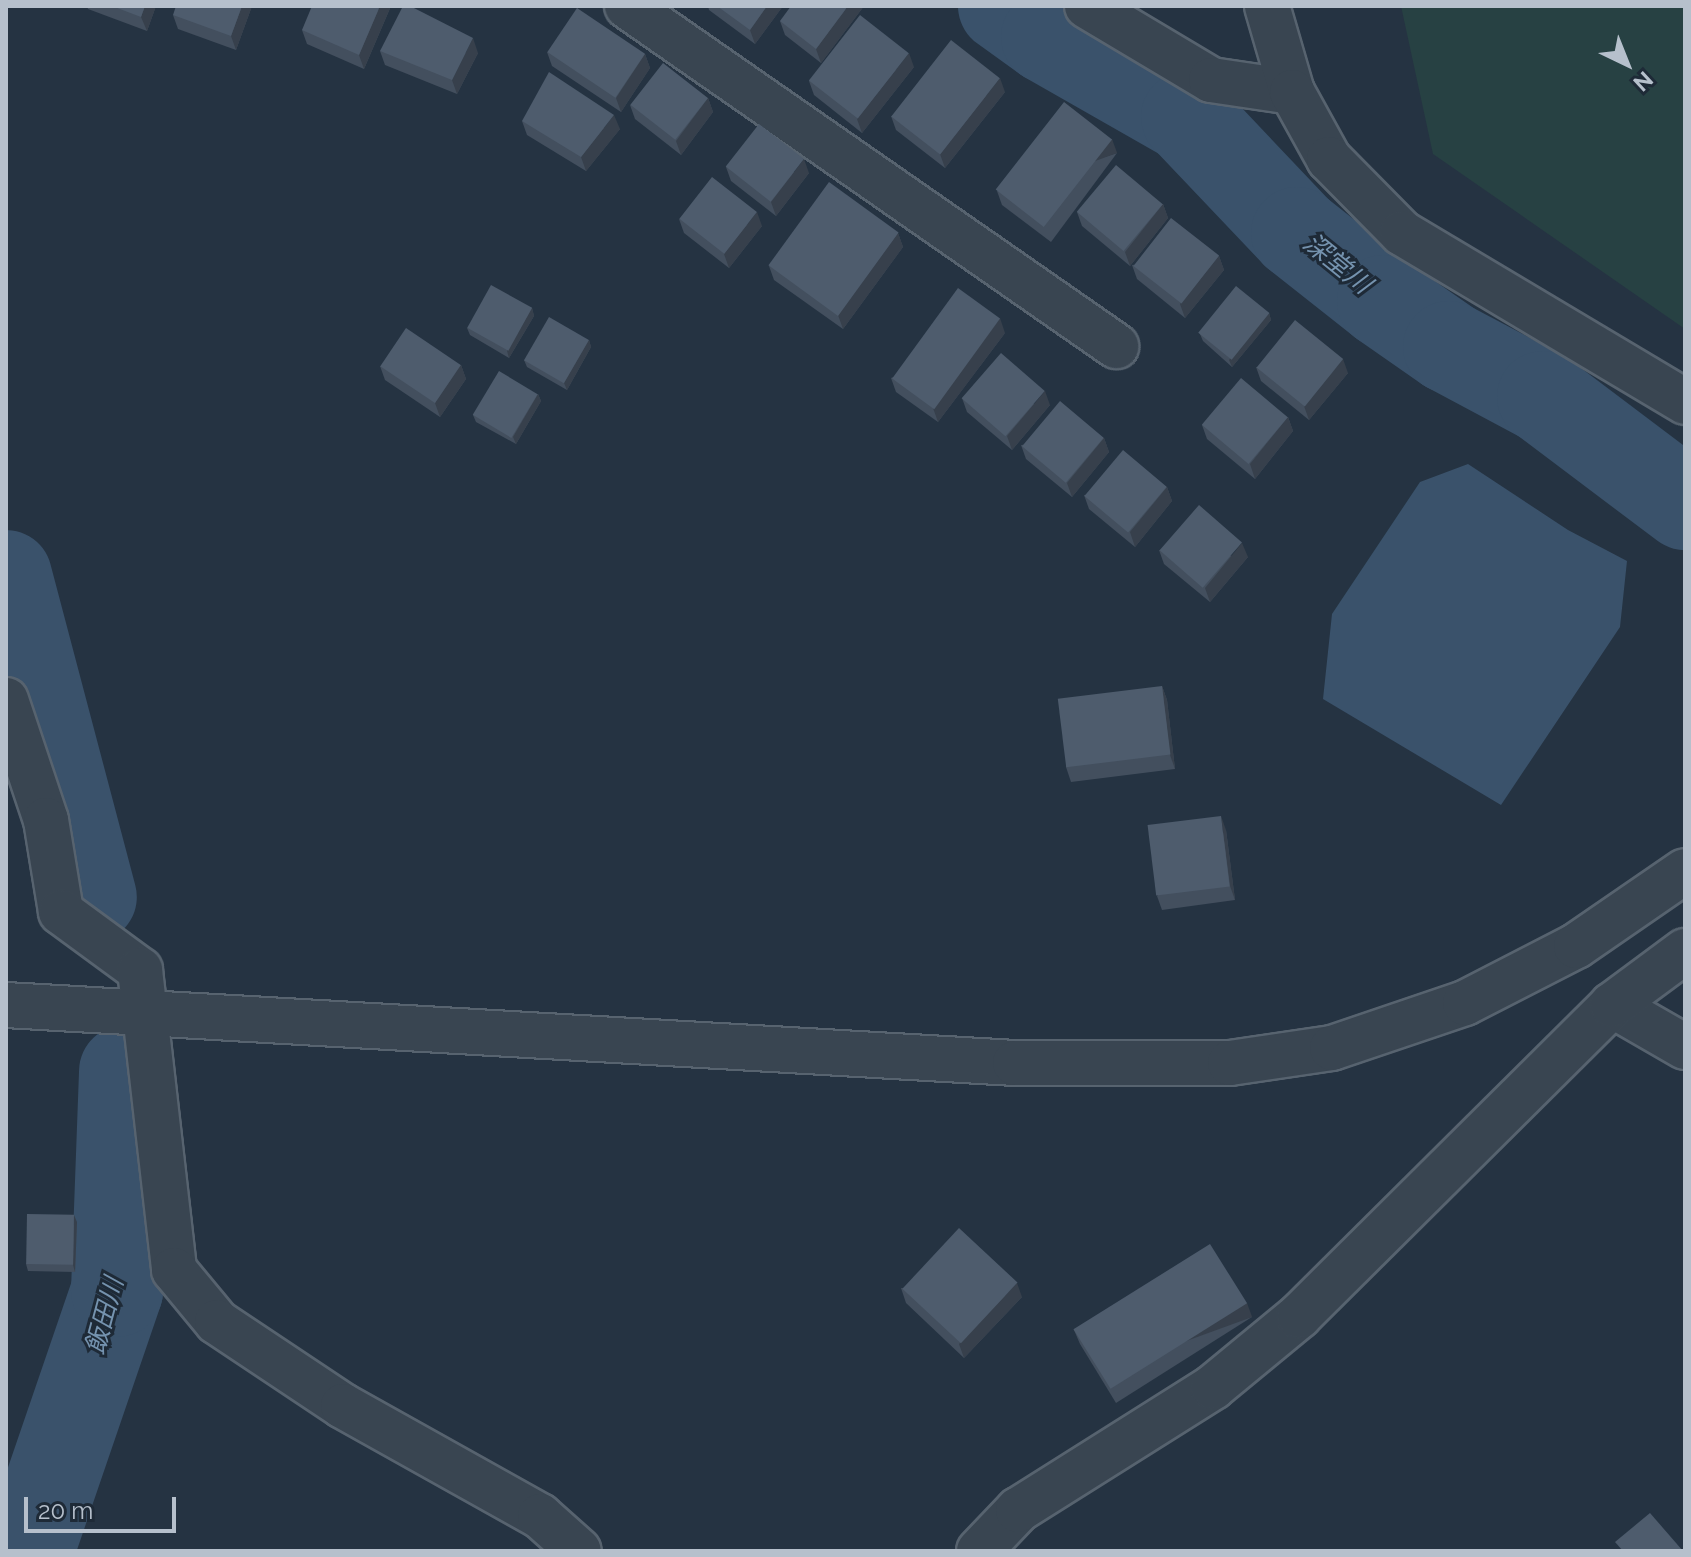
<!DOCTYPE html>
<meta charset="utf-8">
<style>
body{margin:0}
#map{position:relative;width:1691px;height:1557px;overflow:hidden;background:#253342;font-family:Raleway,"Noto Sans JP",sans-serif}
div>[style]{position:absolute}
.green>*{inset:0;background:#274143}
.water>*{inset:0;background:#3a526b}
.river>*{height:92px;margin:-46px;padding:0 46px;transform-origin:46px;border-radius:46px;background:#3a526b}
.roads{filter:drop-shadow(2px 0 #57636f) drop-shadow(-2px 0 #57636f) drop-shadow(0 2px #57636f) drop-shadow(0 -2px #57636f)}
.minor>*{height:44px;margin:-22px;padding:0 22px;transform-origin:22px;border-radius:22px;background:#394551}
.wall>*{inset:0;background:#434f5e}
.shaded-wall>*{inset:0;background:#37404c;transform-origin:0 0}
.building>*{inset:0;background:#4e5c6d;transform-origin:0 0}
span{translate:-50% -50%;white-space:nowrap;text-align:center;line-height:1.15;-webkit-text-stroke:6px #1e2a37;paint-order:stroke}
.water-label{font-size:26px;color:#7593af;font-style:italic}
.frame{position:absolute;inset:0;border:8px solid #b6c0cc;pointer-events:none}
.north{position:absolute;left:1587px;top:24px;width:80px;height:80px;-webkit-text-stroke:6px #1e2a37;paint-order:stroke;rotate:137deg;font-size:22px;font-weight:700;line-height:32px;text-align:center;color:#b6c0cc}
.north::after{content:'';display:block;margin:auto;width:28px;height:36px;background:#b6c0cc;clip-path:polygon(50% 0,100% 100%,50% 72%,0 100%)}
.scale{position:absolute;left:24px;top:1497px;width:152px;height:36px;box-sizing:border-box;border:4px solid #b6c0cc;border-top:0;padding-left:10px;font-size:24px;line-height:28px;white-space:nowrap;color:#b6c0cc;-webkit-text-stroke:6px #1e2a37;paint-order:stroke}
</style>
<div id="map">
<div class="green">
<div style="clip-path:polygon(1401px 6px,1685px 6px,1685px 329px,1433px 154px)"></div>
</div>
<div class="water">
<div style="clip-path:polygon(1468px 464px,1568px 530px,1627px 561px,1620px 627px,1501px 805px,1323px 699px,1332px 614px,1420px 482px)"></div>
</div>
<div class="river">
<div style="left:1004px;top:6px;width:53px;rotate:35.8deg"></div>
<div style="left:1047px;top:37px;width:161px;rotate:29.7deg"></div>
<div style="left:1187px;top:117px;width:160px;rotate:46.5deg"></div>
<div style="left:1297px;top:233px;width:110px;rotate:38.3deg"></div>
<div style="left:1383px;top:301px;width:80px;rotate:34.9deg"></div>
<div style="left:1449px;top:347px;width:106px;rotate:28deg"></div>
<div style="left:1543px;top:397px;width:178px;rotate:37deg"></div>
<div style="left:6px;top:576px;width:332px;rotate:75.2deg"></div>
<div style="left:28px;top:1551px;width:275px;rotate:-71.1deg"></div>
<div style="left:117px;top:1291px;width:220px;rotate:-87.9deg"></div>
</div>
<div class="roads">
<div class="minor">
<div style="left:627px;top:6px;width:596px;rotate:34.81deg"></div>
<div style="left:1087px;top:6px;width:144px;rotate:30.8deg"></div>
<div style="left:1211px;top:80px;width:82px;rotate:8.4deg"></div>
<div style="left:1267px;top:6px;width:90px;rotate:73.8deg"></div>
<div style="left:1292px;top:92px;width:77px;rotate:61.1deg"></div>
<div style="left:1329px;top:159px;width:104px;rotate:45.4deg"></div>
<div style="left:1402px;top:233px;width:330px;rotate:30.8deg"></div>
<div style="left:6px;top:700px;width:126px;rotate:71.6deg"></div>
<div style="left:46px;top:820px;width:93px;rotate:80.7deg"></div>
<div style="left:61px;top:912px;width:98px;rotate:36.3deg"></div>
<div style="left:140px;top:970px;width:302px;rotate:83.5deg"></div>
<div style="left:174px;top:1270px;width:67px;rotate:50.4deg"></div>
<div style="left:217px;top:1322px;width:151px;rotate:33.7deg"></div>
<div style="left:343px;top:1406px;width:226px;rotate:29.2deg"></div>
<div style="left:540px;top:1516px;width:52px;rotate:41.9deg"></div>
<div style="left:6px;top:1005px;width:1011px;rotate:3.29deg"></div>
<div style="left:1015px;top:1063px;width:215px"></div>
<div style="left:1230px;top:1063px;width:103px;rotate:-8.4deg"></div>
<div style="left:1332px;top:1048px;width:140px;rotate:-18.7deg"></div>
<div style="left:1465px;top:1003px;width:125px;rotate:-27.2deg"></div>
<div style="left:1576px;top:946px;width:132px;rotate:-34.5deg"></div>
<div style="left:1612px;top:1005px;width:84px;rotate:29.9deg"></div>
<div style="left:979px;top:1551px;width:57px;rotate:-46.4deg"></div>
<div style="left:1018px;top:1510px;width:231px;rotate:-32.2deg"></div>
<div style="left:1213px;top:1387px;width:112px;rotate:-39.5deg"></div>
<div style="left:1299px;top:1316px;width:441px;rotate:-44.8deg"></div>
<div style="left:1612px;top:1005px;width:91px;rotate:-36.5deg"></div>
</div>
</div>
<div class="wall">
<div style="clip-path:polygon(87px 6px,156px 6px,147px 31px,88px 9px)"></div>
<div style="clip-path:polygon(252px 6px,236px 50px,178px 29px,173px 15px)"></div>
<div style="clip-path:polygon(391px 6px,364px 69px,307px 44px,302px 30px)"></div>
<div style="clip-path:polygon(708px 6px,783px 6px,755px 44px,709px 10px)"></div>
<div style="clip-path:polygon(864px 6px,821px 63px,785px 35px,780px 21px)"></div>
<div style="clip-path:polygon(380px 51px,478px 53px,457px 94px,385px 65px)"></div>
<div style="clip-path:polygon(547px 52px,645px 54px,650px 68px,621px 112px,552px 66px)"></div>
<div style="clip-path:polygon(914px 67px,862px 133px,814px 95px,809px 81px)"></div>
<div style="clip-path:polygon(1005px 92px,945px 168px,896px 130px,891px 116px)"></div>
<div style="clip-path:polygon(708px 98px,713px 112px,681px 155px,635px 119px,630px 105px)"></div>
<div style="clip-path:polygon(522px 121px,620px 129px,586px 171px,527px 135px)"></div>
<div style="clip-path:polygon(1117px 153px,1051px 242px,1002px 205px,997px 191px)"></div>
<div style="clip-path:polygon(726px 167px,809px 173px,776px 216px,731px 181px)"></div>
<div style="clip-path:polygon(1163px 204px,1168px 218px,1130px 266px,1082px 226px,1077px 212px)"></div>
<div style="clip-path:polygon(679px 219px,762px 226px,729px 268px,684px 233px)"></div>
<div style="clip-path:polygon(898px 233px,903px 247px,843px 329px,774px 280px,769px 266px)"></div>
<div style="clip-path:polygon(1219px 256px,1224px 270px,1185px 318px,1137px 279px,1132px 265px)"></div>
<div style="clip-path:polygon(532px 308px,534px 316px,509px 358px,470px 335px,467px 328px)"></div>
<div style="clip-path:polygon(1269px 313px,1271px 320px,1232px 367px,1203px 341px,1200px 334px)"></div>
<div style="clip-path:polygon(1005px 333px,938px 422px,896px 392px,891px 378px)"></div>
<div style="clip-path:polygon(589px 340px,591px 347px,567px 390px,527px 367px,524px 360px)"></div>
<div style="clip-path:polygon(461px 365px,466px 379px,440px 417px,385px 380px,380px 366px)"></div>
<div style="clip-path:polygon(1256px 367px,1348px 373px,1309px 420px,1261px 381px)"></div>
<div style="clip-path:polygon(538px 394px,541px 401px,516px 444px,476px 422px,473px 415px)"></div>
<div style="clip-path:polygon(962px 398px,1050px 405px,1012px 450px,967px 412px)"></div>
<div style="clip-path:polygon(1288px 417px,1293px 431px,1255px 479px,1207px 439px,1202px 425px)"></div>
<div style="clip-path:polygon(1104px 438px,1109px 452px,1072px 497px,1026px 459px,1021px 445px)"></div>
<div style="clip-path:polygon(1167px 487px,1172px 501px,1135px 547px,1089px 509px,1084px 495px)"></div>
<div style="clip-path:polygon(1159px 550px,1248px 557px,1210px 602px,1164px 564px)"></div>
<div style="clip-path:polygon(1162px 686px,1167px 700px,1175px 769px,1071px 782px,1066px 767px)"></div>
<div style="clip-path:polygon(1226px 830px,1235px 900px,1162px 910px,1157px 896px)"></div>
<div style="clip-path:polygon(77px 1222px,75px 1272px,28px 1271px,26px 1264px)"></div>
<div style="clip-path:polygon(901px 1288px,1022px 1297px,964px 1358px,906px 1303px)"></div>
<div style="clip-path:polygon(1252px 1317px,1116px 1403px,1080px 1344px,1074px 1330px)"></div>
</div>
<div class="shaded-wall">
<div style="clip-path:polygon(145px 6px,156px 6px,147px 31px,141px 17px)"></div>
<div style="clip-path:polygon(242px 6px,252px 6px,236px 50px,231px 36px)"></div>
<div style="clip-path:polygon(380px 6px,391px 6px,364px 69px,359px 55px)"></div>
<div style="clip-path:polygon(767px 6px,783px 6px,755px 44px,750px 30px)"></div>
<div style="clip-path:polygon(848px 6px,864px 6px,821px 63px,816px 49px)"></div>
<div style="clip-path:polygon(473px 38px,478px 53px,457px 94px,452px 80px)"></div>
<div style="clip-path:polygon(909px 53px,914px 67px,862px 133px,857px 119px)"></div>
<div style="clip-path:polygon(645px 54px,650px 68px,621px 112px,616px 98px)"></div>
<div style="clip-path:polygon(1000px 78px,1005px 92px,945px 168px,940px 154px)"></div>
<div style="clip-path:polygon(708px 98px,713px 112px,681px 155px,676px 141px)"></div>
<div style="clip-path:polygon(614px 115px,620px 129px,586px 171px,581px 157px)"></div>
<div style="left:1112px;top:139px;width:15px;height:111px;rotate:70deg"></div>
<div style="clip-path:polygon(804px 159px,809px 173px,776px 216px,771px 202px)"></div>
<div style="clip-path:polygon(1163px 204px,1168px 218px,1130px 266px,1125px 252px)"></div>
<div style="clip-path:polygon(757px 212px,762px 226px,729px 268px,724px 254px)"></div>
<div style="clip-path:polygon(898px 233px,903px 247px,843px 329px,838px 315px)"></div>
<div style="clip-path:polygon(1219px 256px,1224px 270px,1185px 318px,1180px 304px)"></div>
<div style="clip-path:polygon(532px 308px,534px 316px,509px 358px,507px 351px)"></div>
<div style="clip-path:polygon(1269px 313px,1271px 320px,1232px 367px,1229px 360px)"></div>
<div style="clip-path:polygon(1000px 318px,1005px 333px,938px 422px,933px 408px)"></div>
<div style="clip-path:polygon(589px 340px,591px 347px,567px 390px,564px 383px)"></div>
<div style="clip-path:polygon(1343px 359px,1348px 373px,1309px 420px,1304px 406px)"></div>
<div style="clip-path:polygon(461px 365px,466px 379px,440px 417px,435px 403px)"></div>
<div style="clip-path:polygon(1045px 391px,1050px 405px,1012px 450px,1007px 436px)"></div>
<div style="clip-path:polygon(538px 394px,541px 401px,516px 444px,513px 437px)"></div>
<div style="clip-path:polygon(1288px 417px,1293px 431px,1255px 479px,1250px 464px)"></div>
<div style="clip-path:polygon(1104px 438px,1109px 452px,1072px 497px,1067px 483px)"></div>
<div style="clip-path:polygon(1167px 487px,1172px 501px,1135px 547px,1130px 532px)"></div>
<div style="clip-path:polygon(1242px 543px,1248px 557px,1210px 602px,1205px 588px)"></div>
<div style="clip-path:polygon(1162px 686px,1167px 700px,1175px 769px,1170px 755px)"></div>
<div style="clip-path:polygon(1221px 816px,1226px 830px,1235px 900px,1230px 886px)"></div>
<div style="clip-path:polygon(74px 1215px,77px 1222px,75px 1272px,73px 1265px)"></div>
<div style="clip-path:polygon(1017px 1283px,1022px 1297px,964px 1358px,959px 1344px)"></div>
<div style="left:1247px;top:1303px;width:15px;height:161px;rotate:70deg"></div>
</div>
<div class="building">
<div style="clip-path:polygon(112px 6px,145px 6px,141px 17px)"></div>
<div style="clip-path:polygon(176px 6px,242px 6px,231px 36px,173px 15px)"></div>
<div style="clip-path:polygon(312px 6px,380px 6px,359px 55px,302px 30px)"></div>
<div style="clip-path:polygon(403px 6px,410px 6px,473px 38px,452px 80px,380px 51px)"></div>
<div style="clip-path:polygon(717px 6px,767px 6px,750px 30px)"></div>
<div style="clip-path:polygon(791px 6px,848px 6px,816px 49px,780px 21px)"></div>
<div style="left:577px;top:8px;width:82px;height:53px;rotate:34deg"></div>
<div style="left:860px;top:15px;width:62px;height:83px;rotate:38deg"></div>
<div style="left:951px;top:40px;width:62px;height:97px;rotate:38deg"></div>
<div style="left:663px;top:63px;width:57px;height:53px;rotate:38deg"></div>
<div style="clip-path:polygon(549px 72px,614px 115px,581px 157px,522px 121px)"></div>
<div style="left:1064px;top:102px;width:61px;height:111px;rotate:38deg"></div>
<div style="left:759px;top:124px;width:57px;height:54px;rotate:38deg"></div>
<div style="left:1116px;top:165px;width:61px;height:61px;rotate:40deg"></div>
<div style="left:712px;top:177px;width:57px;height:53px;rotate:38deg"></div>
<div style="left:829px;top:182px;width:86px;height:103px;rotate:36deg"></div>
<div style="left:1171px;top:218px;width:61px;height:61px;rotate:38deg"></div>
<div style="left:491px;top:285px;width:47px;height:49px;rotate:29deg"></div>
<div style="left:1236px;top:286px;width:43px;height:60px;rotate:39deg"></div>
<div style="left:958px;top:288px;width:52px;height:112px;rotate:36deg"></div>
<div style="left:549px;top:317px;width:46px;height:50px;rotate:30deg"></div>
<div style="left:1295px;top:320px;width:62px;height:61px;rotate:39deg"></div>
<div style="left:406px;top:328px;width:66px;height:46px;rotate:34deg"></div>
<div style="left:1001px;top:353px;width:58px;height:60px;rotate:41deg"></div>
<div style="left:499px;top:371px;width:45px;height:51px;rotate:31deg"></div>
<div style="left:1241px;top:378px;width:61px;height:61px;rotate:40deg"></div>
<div style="left:1060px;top:401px;width:57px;height:59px;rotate:40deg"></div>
<div style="left:1123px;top:450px;width:57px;height:60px;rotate:40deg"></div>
<div style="left:1199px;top:505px;width:57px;height:60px;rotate:41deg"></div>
<div style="left:1162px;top:686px;width:69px;height:105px;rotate:83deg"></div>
<div style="left:1221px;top:816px;width:71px;height:74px;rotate:83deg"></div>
<div style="left:27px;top:1214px;width:47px;height:50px;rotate:1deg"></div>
<div style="left:959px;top:1228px;width:80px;height:83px;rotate:43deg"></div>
<div style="left:1210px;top:1244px;width:70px;height:161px;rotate:58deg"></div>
<div style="clip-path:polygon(1650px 1513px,1683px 1551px,1623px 1551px,1615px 1542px)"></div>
</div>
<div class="water-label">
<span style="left:1337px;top:264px;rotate:39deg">深堂川</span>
<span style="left:105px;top:1316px;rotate:-75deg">飯田川</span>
</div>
<div class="frame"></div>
<div class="north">N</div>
<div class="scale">20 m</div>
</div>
